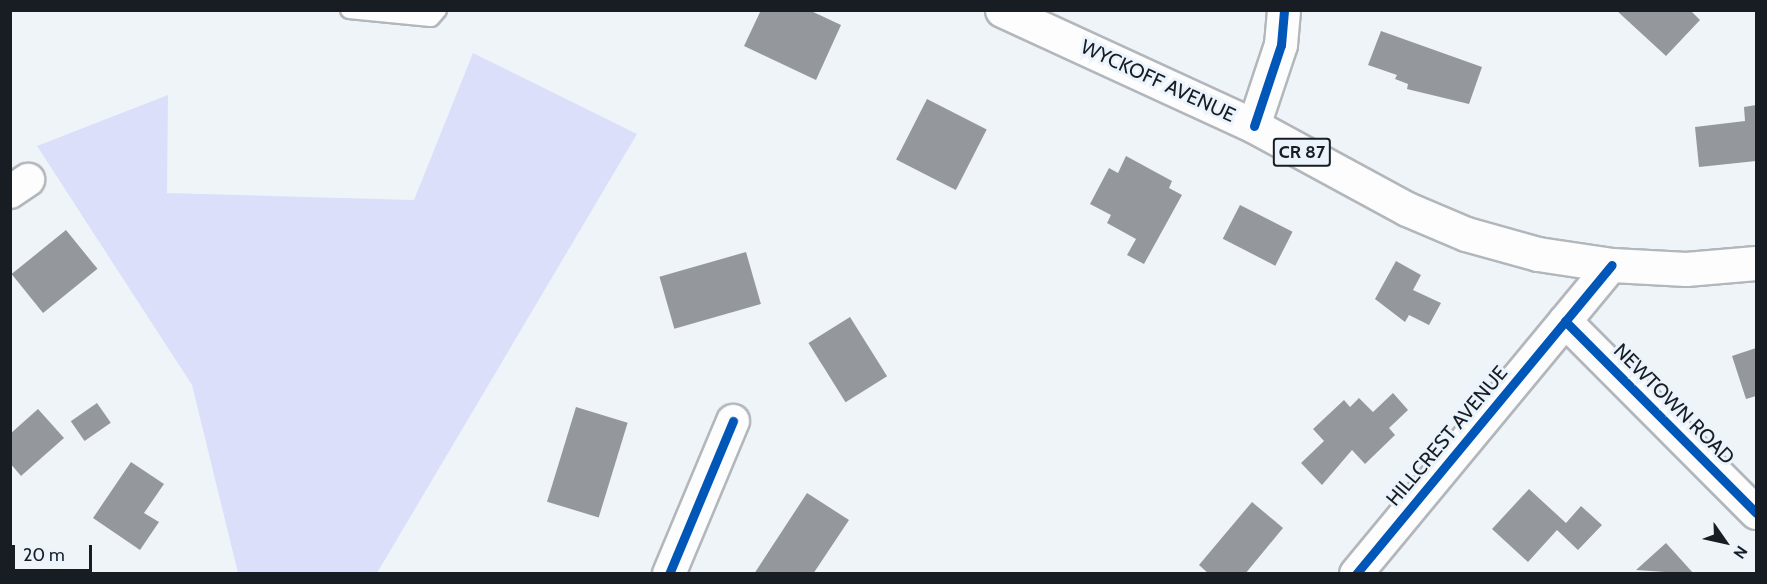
<!DOCTYPE html>
<style>
body{margin:0}
#map{position:relative;width:1767px;height:584px;overflow:hidden;background:#eff4f9;font-family:Cabin,sans-serif}
div>[style]{position:absolute}
.green>*{inset:0;background:#dcdffa}
.building>*{inset:0;background:#94989d;transform-origin:0 0}
.roads{filter:drop-shadow(2px 0 #b2b7bc) drop-shadow(-2px 0 #b2b7bc) drop-shadow(0 2px #b2b7bc) drop-shadow(0 -2px #b2b7bc)}
.lane>*{height:16px;margin:-8px;padding:0 8px;transform-origin:8px;border-radius:8px;background:#fdfdfe}
.street>*{height:32px;margin:-16px;padding:0 16px;transform-origin:16px;border-radius:16px;background:#fdfdfe}
.primary>*{height:33px;margin:-16.5px;padding:0 16.5px;transform-origin:16.5px;border-radius:16.5px;background:#fdfdfe}
.cycleway>*{height:9px;margin:-4.5px;padding:0 4.5px;transform-origin:4.5px;border-radius:4.5px;background:#0057b8}
span{translate:-50% -50%;white-space:nowrap;text-align:center;line-height:1.15;-webkit-text-stroke:6px #ebf4fd;paint-order:stroke}
.shield-label span{padding:2px 4px;background:#ebf4fd;border:2px solid;border-radius:4px;-webkit-text-stroke-width:0}
.shield-label{font-size:18px;color:#171d22;font-weight:700}
.street-label{font-size:20px;color:#171d22}
.frame{position:absolute;inset:0;border:12px solid #171d22;pointer-events:none}
.north{position:absolute;left:1695px;top:512px;width:60px;height:60px;-webkit-text-stroke:4px #ebf4fd;paint-order:stroke;rotate:124deg;font-size:16px;font-weight:700;line-height:24px;text-align:center;color:#171d22}
.north::after{content:'';display:block;margin:auto;width:21px;height:27px;background:#171d22;clip-path:polygon(50% 0,100% 100%,50% 72%,0 100%)}
.scale{position:absolute;left:12px;top:545px;width:80px;height:27px;box-sizing:border-box;border:3px solid #171d22;border-top:0;padding-left:8px;font-size:18px;line-height:21px;white-space:nowrap;color:#171d22;-webkit-text-stroke:4px #ebf4fd;paint-order:stroke}
</style>
<div id="map">
<div class="green">
<div style="clip-path:polygon(473px 53px,637px 134px,377px 573px,238px 573px,192px 385px,37px 146px,168px 95px,167px 193px,414px 200px)"></div>
</div>
<div class="building">
<div style="clip-path:polygon(761px 10px,809px 10px,841px 25px,816px 80px,744px 46px)"></div>
<div style="clip-path:polygon(1616px 10px,1690px 10px,1700px 20px,1666px 56px)"></div>
<div style="clip-path:polygon(1381px 31px,1482px 67px,1469px 104px,1407px 89px,1408px 84px,1395px 79px,1397px 75px,1368px 65px)"></div>
<div style="left:927px;top:99px;width:67px;height:68px;rotate:27deg"></div>
<div style="clip-path:polygon(1756px 105px,1756px 161px,1699px 167px,1695px 127px,1745px 121px,1744px 107px)"></div>
<div style="clip-path:polygon(1126px 156px,1172px 181px,1169px 188px,1182px 195px,1144px 264px,1127px 255px,1136px 239px,1107px 223px,1111px 215px,1090px 204px,1109px 168px,1118px 173px)"></div>
<div style="left:1240px;top:205px;width:59px;height:38px;rotate:27deg"></div>
<div style="left:66px;top:230px;width:50px;height:70px;rotate:51deg"></div>
<div style="left:746px;top:252px;width:54px;height:90px;rotate:74deg"></div>
<div style="clip-path:polygon(1396px 261px,1421px 275px,1413px 290px,1441px 303px,1429px 325px,1409px 315px,1405px 322px,1375px 299px)"></div>
<div style="left:850px;top:317px;width:70px;height:49px;rotate:58deg"></div>
<div style="clip-path:polygon(1756px 348px,1756px 396px,1746px 399px,1732px 356px)"></div>
<div style="clip-path:polygon(1393px 393px,1408px 410px,1389px 428px,1395px 435px,1365px 464px,1352px 450px,1322px 485px,1301px 463px,1324px 441px,1313px 429px,1344px 400px,1350px 407px,1359px 398px,1373px 412px)"></div>
<div style="left:97px;top:403px;width:24px;height:32px;rotate:55deg"></div>
<div style="left:576px;top:407px;width:54px;height:99px;rotate:17deg"></div>
<div style="clip-path:polygon(38px 409px,64px 438px,21px 476px,10px 463px,10px 434px)"></div>
<div style="clip-path:polygon(131px 462px,164px 484px,144px 513px,159px 522px,140px 550px,93px 518px)"></div>
<div style="clip-path:polygon(1529px 489px,1566px 523px,1581px 506px,1602px 525px,1578px 550px,1557px 530px,1528px 562px,1492px 529px)"></div>
<div style="clip-path:polygon(807px 493px,849px 520px,813px 574px,754px 574px)"></div>
<div style="clip-path:polygon(1252px 502px,1283px 528px,1245px 574px,1209px 574px,1199px 565px)"></div>
<div style="clip-path:polygon(1666px 543px,1694px 574px,1636px 570px)"></div>
</div>
<div class="roads">
<div class="lane">
<div style="left:349px;top:10px;width:82px;rotate:5.6deg"></div>
<div style="left:431px;top:18px;width:11px;rotate:-49deg"></div>
</div>
<div class="street">
<div style="left:1254px;top:126px;width:85px;rotate:-71.6deg"></div>
<div style="left:1281px;top:45px;width:35px;rotate:-85deg"></div>
<div style="left:10px;top:192px;width:22px;rotate:-34deg"></div>
<div style="left:1565px;top:321px;width:271px;rotate:45.1deg"></div>
<div style="left:669px;top:574px;width:166px;rotate:-67.3deg"></div>
<div style="left:1356px;top:574px;width:401px;rotate:-50.4deg"></div>
</div>
<div class="primary">
<div style="left:1002px;top:10px;width:277px;rotate:24.7deg"></div>
<div style="left:1254px;top:126px;width:174px;rotate:28.5deg"></div>
<div style="left:1407px;top:209px;width:64px;rotate:23deg"></div>
<div style="left:1466px;top:234px;width:75px;rotate:15.5deg"></div>
<div style="left:1538px;top:254px;width:75px;rotate:8.5deg"></div>
<div style="left:1612px;top:265px;width:74px;rotate:3.1deg"></div>
<div style="left:1686px;top:269px;width:70px;rotate:-4.9deg"></div>
</div>
</div>
<div class="cycleway">
<div style="left:1254px;top:126px;width:85px;rotate:-71.6deg"></div>
<div style="left:1281px;top:45px;width:35px;rotate:-85deg"></div>
<div style="left:1565px;top:321px;width:271px;rotate:45.1deg"></div>
<div style="left:669px;top:574px;width:166px;rotate:-67.3deg"></div>
<div style="left:1356px;top:574px;width:401px;rotate:-50.4deg"></div>
</div>
<div class="shield-label">
<span style="left:1302px;top:152px">CR 87</span>
</div>
<div class="street-label">
<span style="left:1158px;top:81px;rotate:25deg">WYCKOFF AVENUE</span>
<span style="left:1674px;top:404px;rotate:45deg">NEWTOWN ROAD</span>
<span style="left:1447px;top:436px;rotate:-50deg">HILLCREST AVENUE</span>
</div>
<div class="frame"></div>
<div class="north">N</div>
<div class="scale">20 m</div>
</div>
